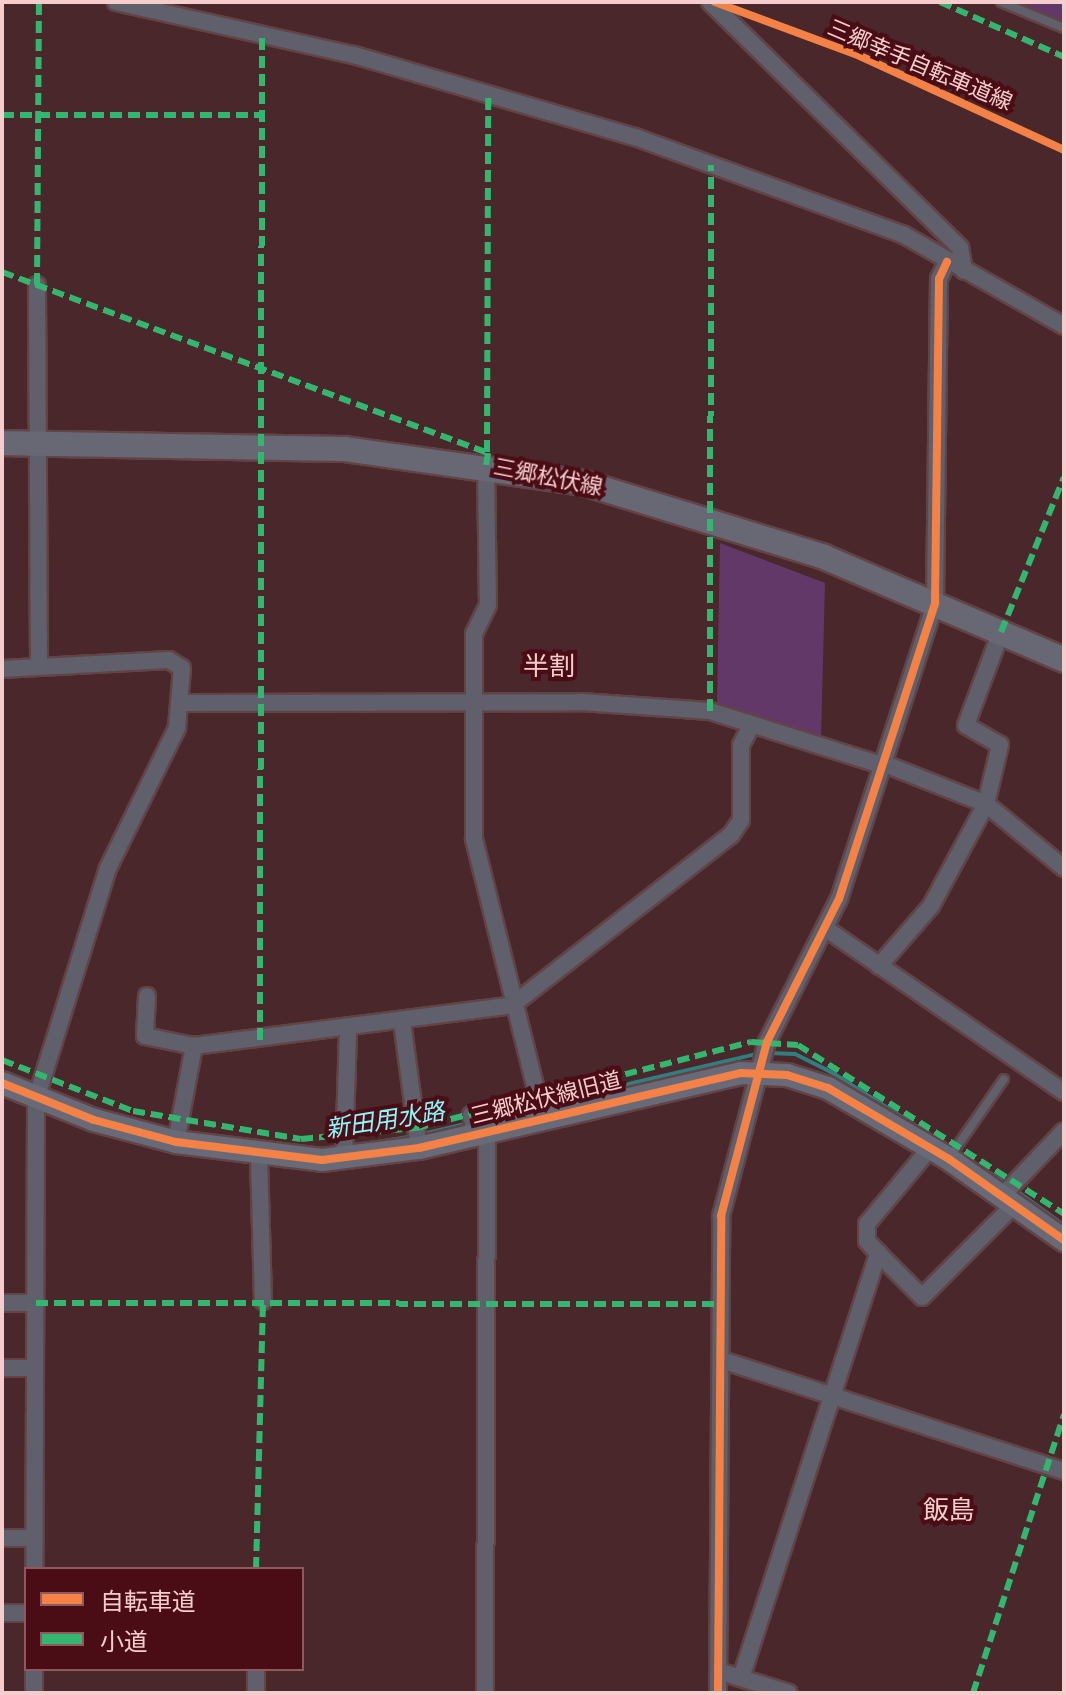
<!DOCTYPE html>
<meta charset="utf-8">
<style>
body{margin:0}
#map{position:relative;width:1066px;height:1695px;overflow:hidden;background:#49272a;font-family:Lora,"Noto Sans JP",serif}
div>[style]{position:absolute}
.green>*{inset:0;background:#613867}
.stream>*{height:4px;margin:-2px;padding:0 2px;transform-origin:2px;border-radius:2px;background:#317e81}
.roads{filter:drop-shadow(2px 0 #624447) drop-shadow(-2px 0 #624447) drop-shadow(0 2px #624447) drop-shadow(0 -2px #624447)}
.lane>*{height:8px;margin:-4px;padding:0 4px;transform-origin:4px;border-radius:4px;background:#5f606b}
.street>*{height:16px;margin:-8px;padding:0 8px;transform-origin:8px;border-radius:8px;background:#5f606b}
.secondary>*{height:22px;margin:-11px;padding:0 11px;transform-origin:11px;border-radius:11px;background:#686b77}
.primary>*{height:24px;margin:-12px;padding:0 12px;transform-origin:12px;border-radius:12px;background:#686875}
.quiet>*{height:6px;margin-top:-3px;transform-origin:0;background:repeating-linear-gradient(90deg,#33b770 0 12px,transparent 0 18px)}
.cycleway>*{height:8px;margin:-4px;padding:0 4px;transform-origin:4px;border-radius:4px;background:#f48246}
span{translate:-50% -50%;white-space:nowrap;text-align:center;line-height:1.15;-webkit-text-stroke:8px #4b0d15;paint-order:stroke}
.street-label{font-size:22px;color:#f6cdcd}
.water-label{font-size:24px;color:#8cf8fc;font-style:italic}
.quarter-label{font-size:26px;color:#f6cdcd}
.frame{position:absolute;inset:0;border:4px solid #f6cdcd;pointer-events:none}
.legend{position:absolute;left:24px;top:1567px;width:280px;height:104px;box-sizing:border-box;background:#4b0d15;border:2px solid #8f5a5f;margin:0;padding:10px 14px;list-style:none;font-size:24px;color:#f6cdcd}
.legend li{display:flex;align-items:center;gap:16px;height:40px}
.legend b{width:40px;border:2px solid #8f5a5f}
</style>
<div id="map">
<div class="green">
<div style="clip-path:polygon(1006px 2px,1064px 2px,1064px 32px)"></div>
<div style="clip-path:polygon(720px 543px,825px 583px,821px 739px,717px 704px)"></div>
</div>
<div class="stream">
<div style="left:769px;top:1053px;width:26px;rotate:2deg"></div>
<div style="left:795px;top:1054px;width:40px;rotate:26.6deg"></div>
<div style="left:831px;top:1072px;width:209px;rotate:32.5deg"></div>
<div style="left:543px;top:1104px;width:223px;rotate:-13.2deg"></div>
<div style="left:477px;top:1121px;width:60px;rotate:-14.5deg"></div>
<div style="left:423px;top:1134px;width:47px;rotate:-13.4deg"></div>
<div style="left:372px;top:1143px;width:43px;rotate:-9.5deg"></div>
<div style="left:1014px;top:1189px;width:62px;rotate:35.8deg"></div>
</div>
<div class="roads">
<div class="lane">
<div style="left:1001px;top:2px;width:68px;rotate:22.4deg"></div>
<div style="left:949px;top:1158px;width:96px;rotate:-55.2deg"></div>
</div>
<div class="street">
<div style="left:116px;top:2px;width:244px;rotate:12.6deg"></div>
<div style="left:354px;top:55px;width:293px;rotate:16.3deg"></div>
<div style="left:635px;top:137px;width:286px;rotate:20deg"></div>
<div style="left:904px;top:235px;width:184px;rotate:29.6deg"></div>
<div style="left:710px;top:2px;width:351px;rotate:44.5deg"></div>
<div style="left:960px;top:248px;width:23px;rotate:80deg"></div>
<div style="left:37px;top:285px;width:381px;rotate:89.7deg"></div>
<div style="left:486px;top:465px;width:140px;rotate:89.2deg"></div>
<div style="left:488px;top:605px;width:32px;rotate:116deg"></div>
<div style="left:474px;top:634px;width:205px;rotate:90deg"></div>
<div style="left:474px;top:839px;width:286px;rotate:76.1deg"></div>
<div style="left:2px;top:669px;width:167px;rotate:-3.1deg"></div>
<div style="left:169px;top:660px;width:15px;rotate:32deg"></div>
<div style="left:182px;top:668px;width:60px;rotate:94.8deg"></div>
<div style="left:177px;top:728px;width:156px;rotate:116.2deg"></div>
<div style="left:108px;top:868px;width:242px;rotate:107.3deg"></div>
<div style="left:36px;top:1099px;width:470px;rotate:90.2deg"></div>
<div style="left:183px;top:703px;width:398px;rotate:-0.1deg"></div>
<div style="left:581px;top:702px;width:129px;rotate:4deg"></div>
<div style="left:710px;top:711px;width:182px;rotate:17.5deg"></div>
<div style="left:885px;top:764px;width:109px;rotate:21.6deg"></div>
<div style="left:986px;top:804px;width:101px;rotate:39.4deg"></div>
<div style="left:825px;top:928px;width:290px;rotate:34.5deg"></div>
<div style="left:879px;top:966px;width:79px;rotate:-49.1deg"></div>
<div style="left:931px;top:906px;width:116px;rotate:-61.7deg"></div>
<div style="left:986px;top:804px;width:61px;rotate:-76.7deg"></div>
<div style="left:1000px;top:745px;width:39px;rotate:-150deg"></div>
<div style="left:966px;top:725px;width:99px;rotate:-69.4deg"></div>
<div style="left:147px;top:996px;width:40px;rotate:92.9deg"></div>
<div style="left:145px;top:1036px;width:50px;rotate:11.5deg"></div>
<div style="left:194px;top:1046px;width:324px;rotate:-7.3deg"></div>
<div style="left:515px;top:1003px;width:274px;rotate:-37.9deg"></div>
<div style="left:731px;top:835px;width:18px;rotate:-56deg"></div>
<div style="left:741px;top:820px;width:75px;rotate:-90deg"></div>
<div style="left:741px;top:745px;width:21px;rotate:-62deg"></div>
<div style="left:402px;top:1021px;width:128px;rotate:82.4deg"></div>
<div style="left:471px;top:1115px;width:21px;rotate:76deg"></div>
<div style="left:176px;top:1142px;width:98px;rotate:-79.4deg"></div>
<div style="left:259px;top:1157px;width:144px;rotate:88.4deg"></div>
<div style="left:344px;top:1159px;width:130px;rotate:-88.2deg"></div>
<div style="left:1003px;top:1195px;width:88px;rotate:-46.4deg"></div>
<div style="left:878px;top:1253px;width:16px;rotate:-133deg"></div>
<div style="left:867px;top:1241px;width:17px;rotate:-90deg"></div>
<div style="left:867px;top:1224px;width:99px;rotate:-50.3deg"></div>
<div style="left:2px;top:1303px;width:34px"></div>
<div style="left:722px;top:1360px;width:360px;rotate:18deg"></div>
<div style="left:2px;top:1368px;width:33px"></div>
<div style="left:2px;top:1538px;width:32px"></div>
<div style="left:2px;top:1613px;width:24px"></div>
<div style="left:718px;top:1671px;width:74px;rotate:17.2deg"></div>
<div style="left:741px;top:1678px;width:447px;rotate:-72.1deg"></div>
<div style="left:878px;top:1253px;width:62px;rotate:45deg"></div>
<div style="left:922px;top:1297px;width:132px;rotate:-45deg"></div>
<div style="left:34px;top:1693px;width:24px;rotate:-90deg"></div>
<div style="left:256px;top:1693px;width:24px;rotate:-90deg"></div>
<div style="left:485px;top:1693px;width:561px;rotate:-89.8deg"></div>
<div style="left:718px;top:1693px;width:477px;rotate:-89.6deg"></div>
<div style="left:721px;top:1216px;width:180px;rotate:-75.2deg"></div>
<div style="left:767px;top:1042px;width:160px;rotate:-63.3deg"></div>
<div style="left:839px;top:899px;width:311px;rotate:-72deg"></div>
<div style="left:935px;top:603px;width:324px;rotate:-89.3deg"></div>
<div style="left:939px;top:279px;width:19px;rotate:-65deg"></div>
</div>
<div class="secondary">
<div style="left:2px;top:1083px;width:99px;rotate:21.9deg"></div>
<div style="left:94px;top:1120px;width:85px;rotate:15deg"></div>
<div style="left:176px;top:1142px;width:147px;rotate:7deg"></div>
<div style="left:322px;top:1160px;width:98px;rotate:-7.1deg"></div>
<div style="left:419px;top:1148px;width:331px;rotate:-13.1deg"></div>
<div style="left:741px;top:1073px;width:46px;rotate:2.5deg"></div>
<div style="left:787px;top:1075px;width:43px;rotate:17.6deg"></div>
<div style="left:828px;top:1088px;width:140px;rotate:30.4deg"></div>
<div style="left:949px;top:1159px;width:141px;rotate:35.2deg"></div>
</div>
<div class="primary">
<div style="left:2px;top:443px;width:343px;rotate:1deg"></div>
<div style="left:345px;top:449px;width:241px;rotate:8.1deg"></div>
<div style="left:584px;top:483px;width:251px;rotate:17.1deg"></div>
<div style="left:824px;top:557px;width:261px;rotate:23.2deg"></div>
</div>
</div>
<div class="quiet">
<div style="left:940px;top:2px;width:136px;rotate:23.9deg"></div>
<div style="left:2px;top:115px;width:261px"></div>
<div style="left:2px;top:272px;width:519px;rotate:20.43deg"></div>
<div style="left:488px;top:453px;width:12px;rotate:99deg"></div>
<div style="left:37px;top:285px;width:283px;rotate:-89.6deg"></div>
<div style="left:487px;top:452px;width:360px;rotate:-89.8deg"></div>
<div style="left:1001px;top:632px;width:167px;rotate:-67.9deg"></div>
<div style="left:710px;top:711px;width:546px;rotate:-89.9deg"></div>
<div style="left:260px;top:1040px;width:1007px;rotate:-89.89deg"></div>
<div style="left:2px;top:1060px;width:141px;rotate:21.3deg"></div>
<div style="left:133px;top:1111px;width:170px;rotate:9.5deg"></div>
<div style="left:301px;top:1139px;width:116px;rotate:-5.5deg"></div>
<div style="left:416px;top:1128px;width:346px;rotate:-14.4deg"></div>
<div style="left:751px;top:1042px;width:47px;rotate:3.7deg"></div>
<div style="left:798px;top:1045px;width:315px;rotate:32.4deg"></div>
<div style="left:36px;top:1303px;width:684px;rotate:0.08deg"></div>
<div style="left:256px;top:1569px;width:268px;rotate:-88.5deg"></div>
<div style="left:973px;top:1693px;width:293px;rotate:-71.9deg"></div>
</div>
<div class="cycleway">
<div style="left:715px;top:2px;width:155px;rotate:20.4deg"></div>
<div style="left:860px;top:56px;width:225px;rotate:24.7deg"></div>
<div style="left:2px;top:1083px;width:99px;rotate:21.9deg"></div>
<div style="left:94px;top:1120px;width:85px;rotate:15deg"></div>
<div style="left:176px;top:1142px;width:147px;rotate:7deg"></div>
<div style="left:322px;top:1160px;width:98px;rotate:-7.1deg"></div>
<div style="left:419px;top:1148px;width:331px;rotate:-13.1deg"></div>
<div style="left:741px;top:1073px;width:46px;rotate:2.5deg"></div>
<div style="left:787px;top:1075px;width:43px;rotate:17.6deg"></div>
<div style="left:828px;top:1088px;width:140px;rotate:30.4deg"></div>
<div style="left:949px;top:1159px;width:141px;rotate:35.2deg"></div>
<div style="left:718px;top:1693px;width:477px;rotate:-89.6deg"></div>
<div style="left:721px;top:1216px;width:180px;rotate:-75.2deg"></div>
<div style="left:767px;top:1042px;width:160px;rotate:-63.3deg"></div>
<div style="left:839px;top:899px;width:311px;rotate:-72deg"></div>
<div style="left:935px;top:603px;width:324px;rotate:-89.3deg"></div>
<div style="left:939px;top:279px;width:19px;rotate:-65deg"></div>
</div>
<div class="street-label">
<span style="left:920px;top:65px;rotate:23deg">三郷幸手自転車道線</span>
<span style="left:548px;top:477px;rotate:11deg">三郷松伏線</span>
<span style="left:546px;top:1098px;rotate:-14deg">三郷松伏線旧道</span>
</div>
<div class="water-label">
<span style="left:385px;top:1120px;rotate:-9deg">新田用水路</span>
</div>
<div class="quarter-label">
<span style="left:549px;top:666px">半割</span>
<span style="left:949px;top:1510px">飯島</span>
</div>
<div class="frame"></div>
<ul class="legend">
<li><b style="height:10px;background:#f48246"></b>自転車道</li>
<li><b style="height:10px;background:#33b770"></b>小道</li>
</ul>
</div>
